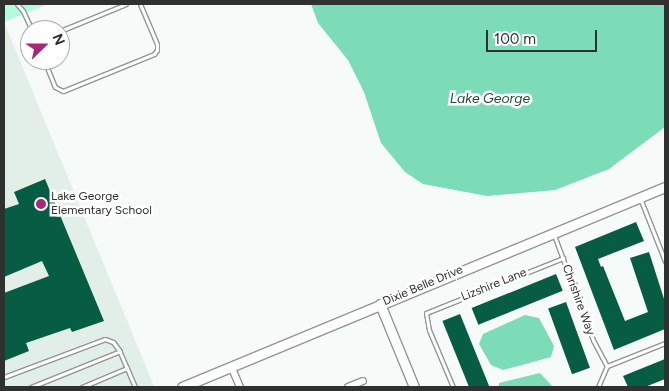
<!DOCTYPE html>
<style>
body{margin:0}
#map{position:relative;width:669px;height:391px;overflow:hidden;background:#f6faf8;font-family:Figtree,sans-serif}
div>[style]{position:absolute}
.built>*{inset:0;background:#e2efe9}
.green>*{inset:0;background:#b2fcdd}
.water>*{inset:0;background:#7ddcb8}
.building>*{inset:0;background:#075c44;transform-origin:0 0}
.roads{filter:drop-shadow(1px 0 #929694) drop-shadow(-1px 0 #929694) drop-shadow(0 1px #929694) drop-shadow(0 -1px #929694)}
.lane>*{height:3px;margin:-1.5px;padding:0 1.5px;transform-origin:1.5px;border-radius:1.5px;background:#fff}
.street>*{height:6px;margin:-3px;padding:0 3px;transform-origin:3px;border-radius:3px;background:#fff}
.secondary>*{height:9px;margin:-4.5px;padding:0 4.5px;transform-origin:4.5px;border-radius:4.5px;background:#fff}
.dots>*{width:14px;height:14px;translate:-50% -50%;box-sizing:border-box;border:2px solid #fff;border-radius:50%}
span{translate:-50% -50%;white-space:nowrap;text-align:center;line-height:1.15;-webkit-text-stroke:5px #fff;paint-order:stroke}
.poi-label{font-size:12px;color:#2f3030}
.left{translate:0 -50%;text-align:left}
.street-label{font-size:12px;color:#2f3030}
.water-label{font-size:14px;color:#214b3c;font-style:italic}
.frame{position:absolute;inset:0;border:5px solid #2f3030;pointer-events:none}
.north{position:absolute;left:20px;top:20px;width:50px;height:50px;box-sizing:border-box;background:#fff;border:1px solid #acacac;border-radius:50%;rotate:68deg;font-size:14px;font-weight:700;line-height:20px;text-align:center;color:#2f3030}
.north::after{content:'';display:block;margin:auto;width:18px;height:22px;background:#a72878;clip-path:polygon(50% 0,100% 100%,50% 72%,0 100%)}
.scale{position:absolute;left:486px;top:30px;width:111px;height:22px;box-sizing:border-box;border:2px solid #2f3030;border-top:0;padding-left:6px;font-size:15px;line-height:18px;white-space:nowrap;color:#2f3030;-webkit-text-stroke:4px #fff;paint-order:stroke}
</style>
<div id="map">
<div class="built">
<div style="clip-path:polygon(4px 22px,154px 386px,4px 387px)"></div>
</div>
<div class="green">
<div style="clip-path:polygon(4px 4px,48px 4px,4px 22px)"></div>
</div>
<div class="water">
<div style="clip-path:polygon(311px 4px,665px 4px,665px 127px,609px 169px,555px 190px,487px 196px,423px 184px,405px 172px,381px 143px,364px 92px,348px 60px,318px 23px)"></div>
<div style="clip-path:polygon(525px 315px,539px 318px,554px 346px,551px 357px,503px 370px,491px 365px,479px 344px,483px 334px)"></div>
<div style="clip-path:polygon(540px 373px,553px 387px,499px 387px,499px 383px)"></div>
</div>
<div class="building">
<div style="clip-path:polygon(45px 179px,104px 321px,72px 332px,70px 328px,26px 343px,29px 351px,4px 361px,4px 293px,49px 276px,42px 261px,4px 277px,4px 209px,19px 204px,14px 192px)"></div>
<div style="clip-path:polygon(636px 222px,644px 241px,598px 259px,601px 267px,603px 266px,625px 321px,648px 312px,630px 258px,649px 252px,665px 302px,665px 329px,614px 350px,575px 247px)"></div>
<div style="left:556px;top:274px;width:18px;height:91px;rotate:68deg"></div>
<div style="left:566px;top:302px;width:70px;height:19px;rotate:70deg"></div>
<div style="left:460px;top:314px;width:79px;height:19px;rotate:68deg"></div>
<div style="clip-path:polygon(665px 359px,665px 379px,645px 387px,628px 387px,623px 376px)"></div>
</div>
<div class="roads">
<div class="lane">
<div style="left:17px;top:4px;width:9px;rotate:49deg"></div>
<div style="left:23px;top:11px;width:21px;rotate:65deg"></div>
<div style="left:60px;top:31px;width:71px;rotate:-22.2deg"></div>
<div style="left:44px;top:60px;width:29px;rotate:68deg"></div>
<div style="left:55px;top:87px;width:9px;rotate:27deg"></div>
<div style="left:63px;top:91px;width:98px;rotate:-22.1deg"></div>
<div style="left:154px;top:54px;width:5px;rotate:-53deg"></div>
<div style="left:157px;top:50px;width:6px;rotate:-90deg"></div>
<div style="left:157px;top:44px;width:43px;rotate:-113deg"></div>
<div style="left:640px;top:198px;width:68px;rotate:68.4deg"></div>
<div style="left:554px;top:235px;width:112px;rotate:69.6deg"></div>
<div style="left:593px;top:340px;width:30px;rotate:62deg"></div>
<div style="left:4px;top:377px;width:108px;rotate:-20.6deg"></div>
<div style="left:105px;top:339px;width:9px;rotate:21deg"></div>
<div style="left:113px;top:342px;width:10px;rotate:53deg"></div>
<div style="left:119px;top:350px;width:40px;rotate:66.6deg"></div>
<div style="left:31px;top:387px;width:96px;rotate:-22deg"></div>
<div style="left:82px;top:387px;width:49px;rotate:-22.9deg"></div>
<div style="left:453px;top:387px;width:62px;rotate:-112.8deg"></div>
<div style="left:429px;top:330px;width:17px;rotate:-100deg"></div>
<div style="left:426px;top:313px;width:148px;rotate:-21.9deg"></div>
<div style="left:598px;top:387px;width:23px;rotate:-67deg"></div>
<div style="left:607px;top:366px;width:62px;rotate:-21.6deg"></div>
</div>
<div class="street">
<div style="left:231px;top:366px;width:23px;rotate:67deg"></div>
<div style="left:348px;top:387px;width:16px;rotate:-22deg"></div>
</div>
<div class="secondary">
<div style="left:380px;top:304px;width:90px;rotate:67.7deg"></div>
<div style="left:182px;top:387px;width:523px;rotate:-22.49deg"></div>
</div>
</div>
<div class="dots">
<div style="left:41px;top:204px;background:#a72878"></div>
</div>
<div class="poi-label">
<span class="left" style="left:51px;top:204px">Lake George<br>Elementary School</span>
</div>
<div class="street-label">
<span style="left:494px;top:285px;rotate:-22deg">Lizshire Lane</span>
<span style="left:423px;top:286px;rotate:-23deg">Dixie Belle Drive</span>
<span style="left:578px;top:300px;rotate:70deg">Chrishire Way</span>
</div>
<div class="water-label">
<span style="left:490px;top:99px">Lake George</span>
</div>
<div class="frame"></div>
<div class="north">N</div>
<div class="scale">100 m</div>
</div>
